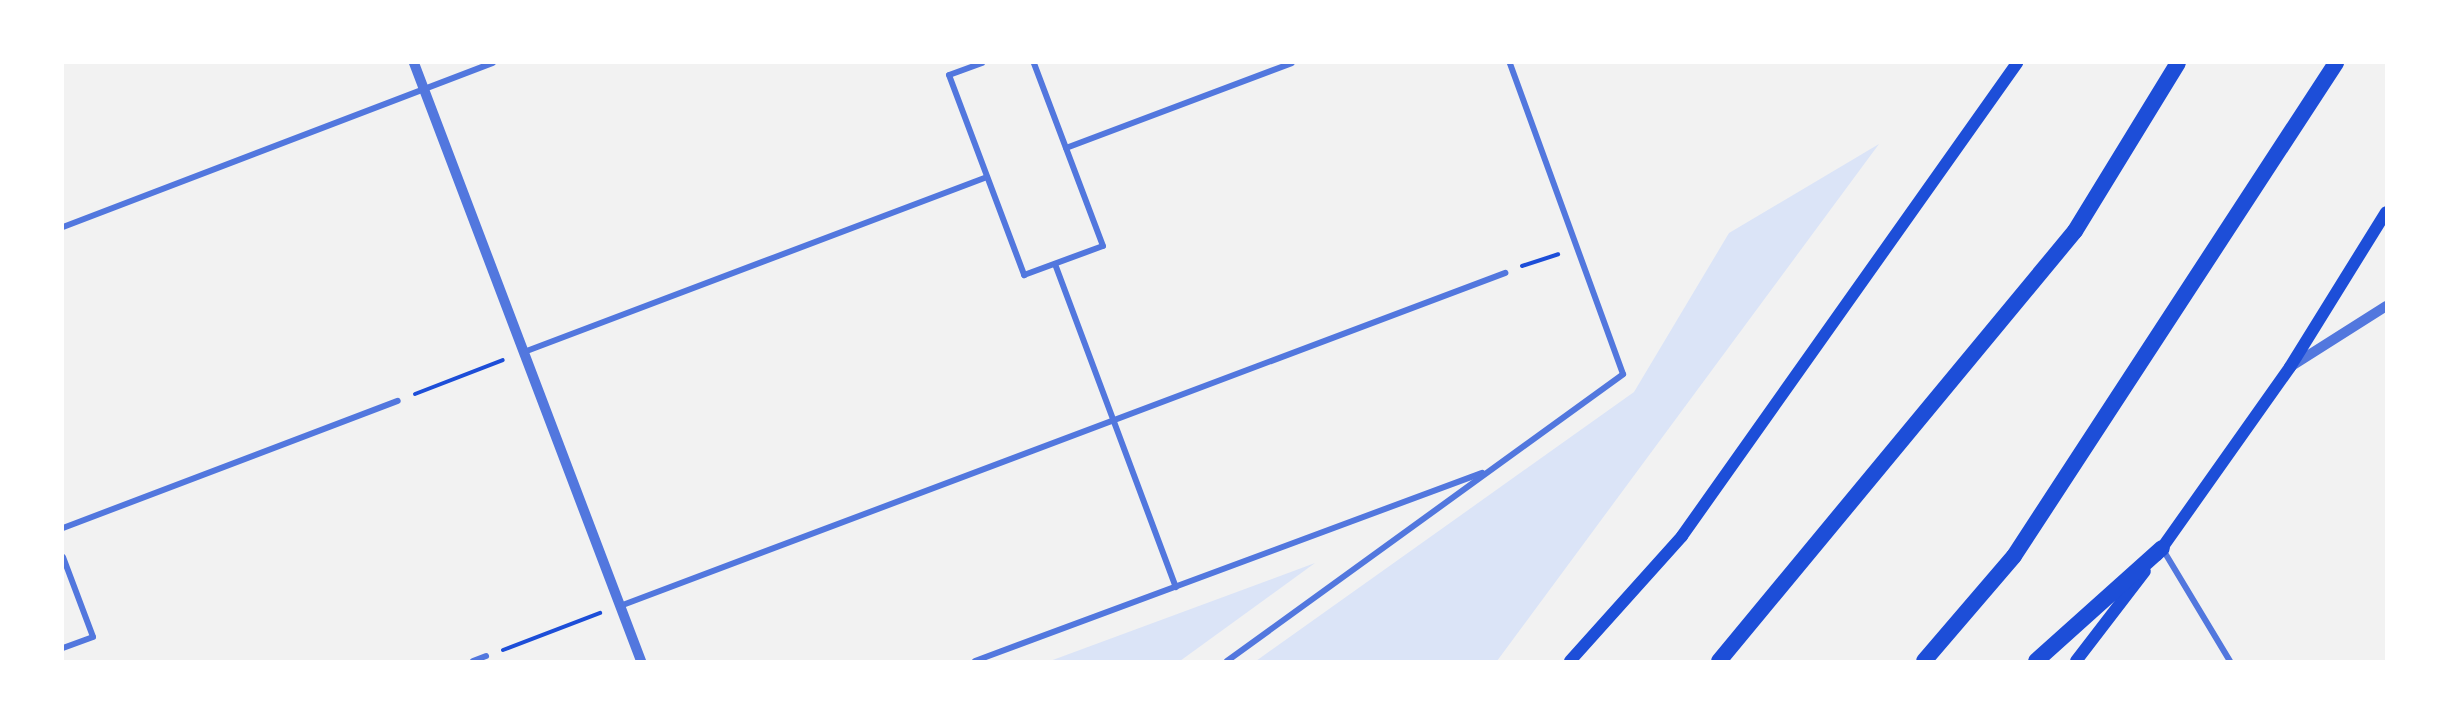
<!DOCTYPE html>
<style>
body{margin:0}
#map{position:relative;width:2449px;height:724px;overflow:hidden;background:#f2f2f2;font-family:"DM Sans",sans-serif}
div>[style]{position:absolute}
.green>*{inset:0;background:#dbe4f7}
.path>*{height:4px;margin:-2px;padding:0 2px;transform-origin:2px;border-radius:2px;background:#1d4ed8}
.minor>*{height:6px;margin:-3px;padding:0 3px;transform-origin:3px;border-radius:3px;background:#5277de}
.tertiary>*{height:10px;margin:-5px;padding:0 5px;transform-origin:5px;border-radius:5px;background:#5277de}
.secondary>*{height:12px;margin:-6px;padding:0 6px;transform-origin:6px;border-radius:6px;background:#1d4ed8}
.trunk>*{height:16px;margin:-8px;padding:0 8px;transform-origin:8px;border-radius:8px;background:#1d4ed8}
span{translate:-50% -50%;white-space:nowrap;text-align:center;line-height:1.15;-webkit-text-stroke:4.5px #fff;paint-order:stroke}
.frame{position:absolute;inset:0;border:64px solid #fff;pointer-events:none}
</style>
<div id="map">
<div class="green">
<div style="clip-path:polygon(1879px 144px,1497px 661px,1256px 661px,1634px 392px,1729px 233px)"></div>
<div style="clip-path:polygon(1315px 563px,1180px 661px,1050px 661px)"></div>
</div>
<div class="path">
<div style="left:1522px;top:266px;width:38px;rotate:-18deg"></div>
<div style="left:415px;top:394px;width:94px;rotate:-21.1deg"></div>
<div style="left:503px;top:650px;width:104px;rotate:-20.9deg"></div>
</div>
<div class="minor">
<div style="left:982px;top:63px;width:35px;rotate:160deg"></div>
<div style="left:949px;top:75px;width:214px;rotate:69.4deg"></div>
<div style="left:1024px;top:275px;width:84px;rotate:-20.2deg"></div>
<div style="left:1103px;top:246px;width:196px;rotate:-110.7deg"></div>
<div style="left:1066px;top:148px;width:241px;rotate:-20.6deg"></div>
<div style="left:63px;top:227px;width:460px;rotate:-20.9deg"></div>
<div style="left:1055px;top:264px;width:345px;rotate:69.5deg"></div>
<div style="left:524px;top:352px;width:495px;rotate:-20.7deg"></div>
<div style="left:63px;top:528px;width:358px;rotate:-20.8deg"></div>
<div style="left:2162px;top:548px;width:132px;rotate:59deg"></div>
<div style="left:63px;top:557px;width:85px;rotate:69.4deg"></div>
<div style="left:93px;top:637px;width:32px;rotate:160deg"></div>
<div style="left:620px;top:606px;width:946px;rotate:-20.62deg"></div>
<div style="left:473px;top:661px;width:14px;rotate:-21deg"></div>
<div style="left:975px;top:661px;width:541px;rotate:-20.35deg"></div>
<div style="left:1227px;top:661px;width:489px;rotate:-35.9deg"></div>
<div style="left:1623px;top:374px;width:331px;rotate:-110deg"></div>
</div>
<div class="tertiary">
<div style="left:414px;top:63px;width:640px;rotate:69.21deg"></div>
<div style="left:2290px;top:367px;width:114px;rotate:-32.4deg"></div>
</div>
<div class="secondary">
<div style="left:2157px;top:555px;width:230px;rotate:-54.7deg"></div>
<div style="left:2290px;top:367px;width:182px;rotate:-58.2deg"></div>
<div style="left:1570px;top:661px;width:168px;rotate:-48.1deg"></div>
<div style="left:1682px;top:536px;width:580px;rotate:-54.69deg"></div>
<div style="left:2076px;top:661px;width:113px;rotate:-52.5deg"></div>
</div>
<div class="trunk">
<div style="left:1719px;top:661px;width:558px;rotate:-50.38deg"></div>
<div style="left:2075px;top:231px;width:197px;rotate:-58.5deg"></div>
<div style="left:1924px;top:661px;width:138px;rotate:-49.4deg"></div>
<div style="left:2014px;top:556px;width:589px;rotate:-56.85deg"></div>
<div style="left:2036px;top:661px;width:169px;rotate:-41.9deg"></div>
</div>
<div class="frame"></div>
</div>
